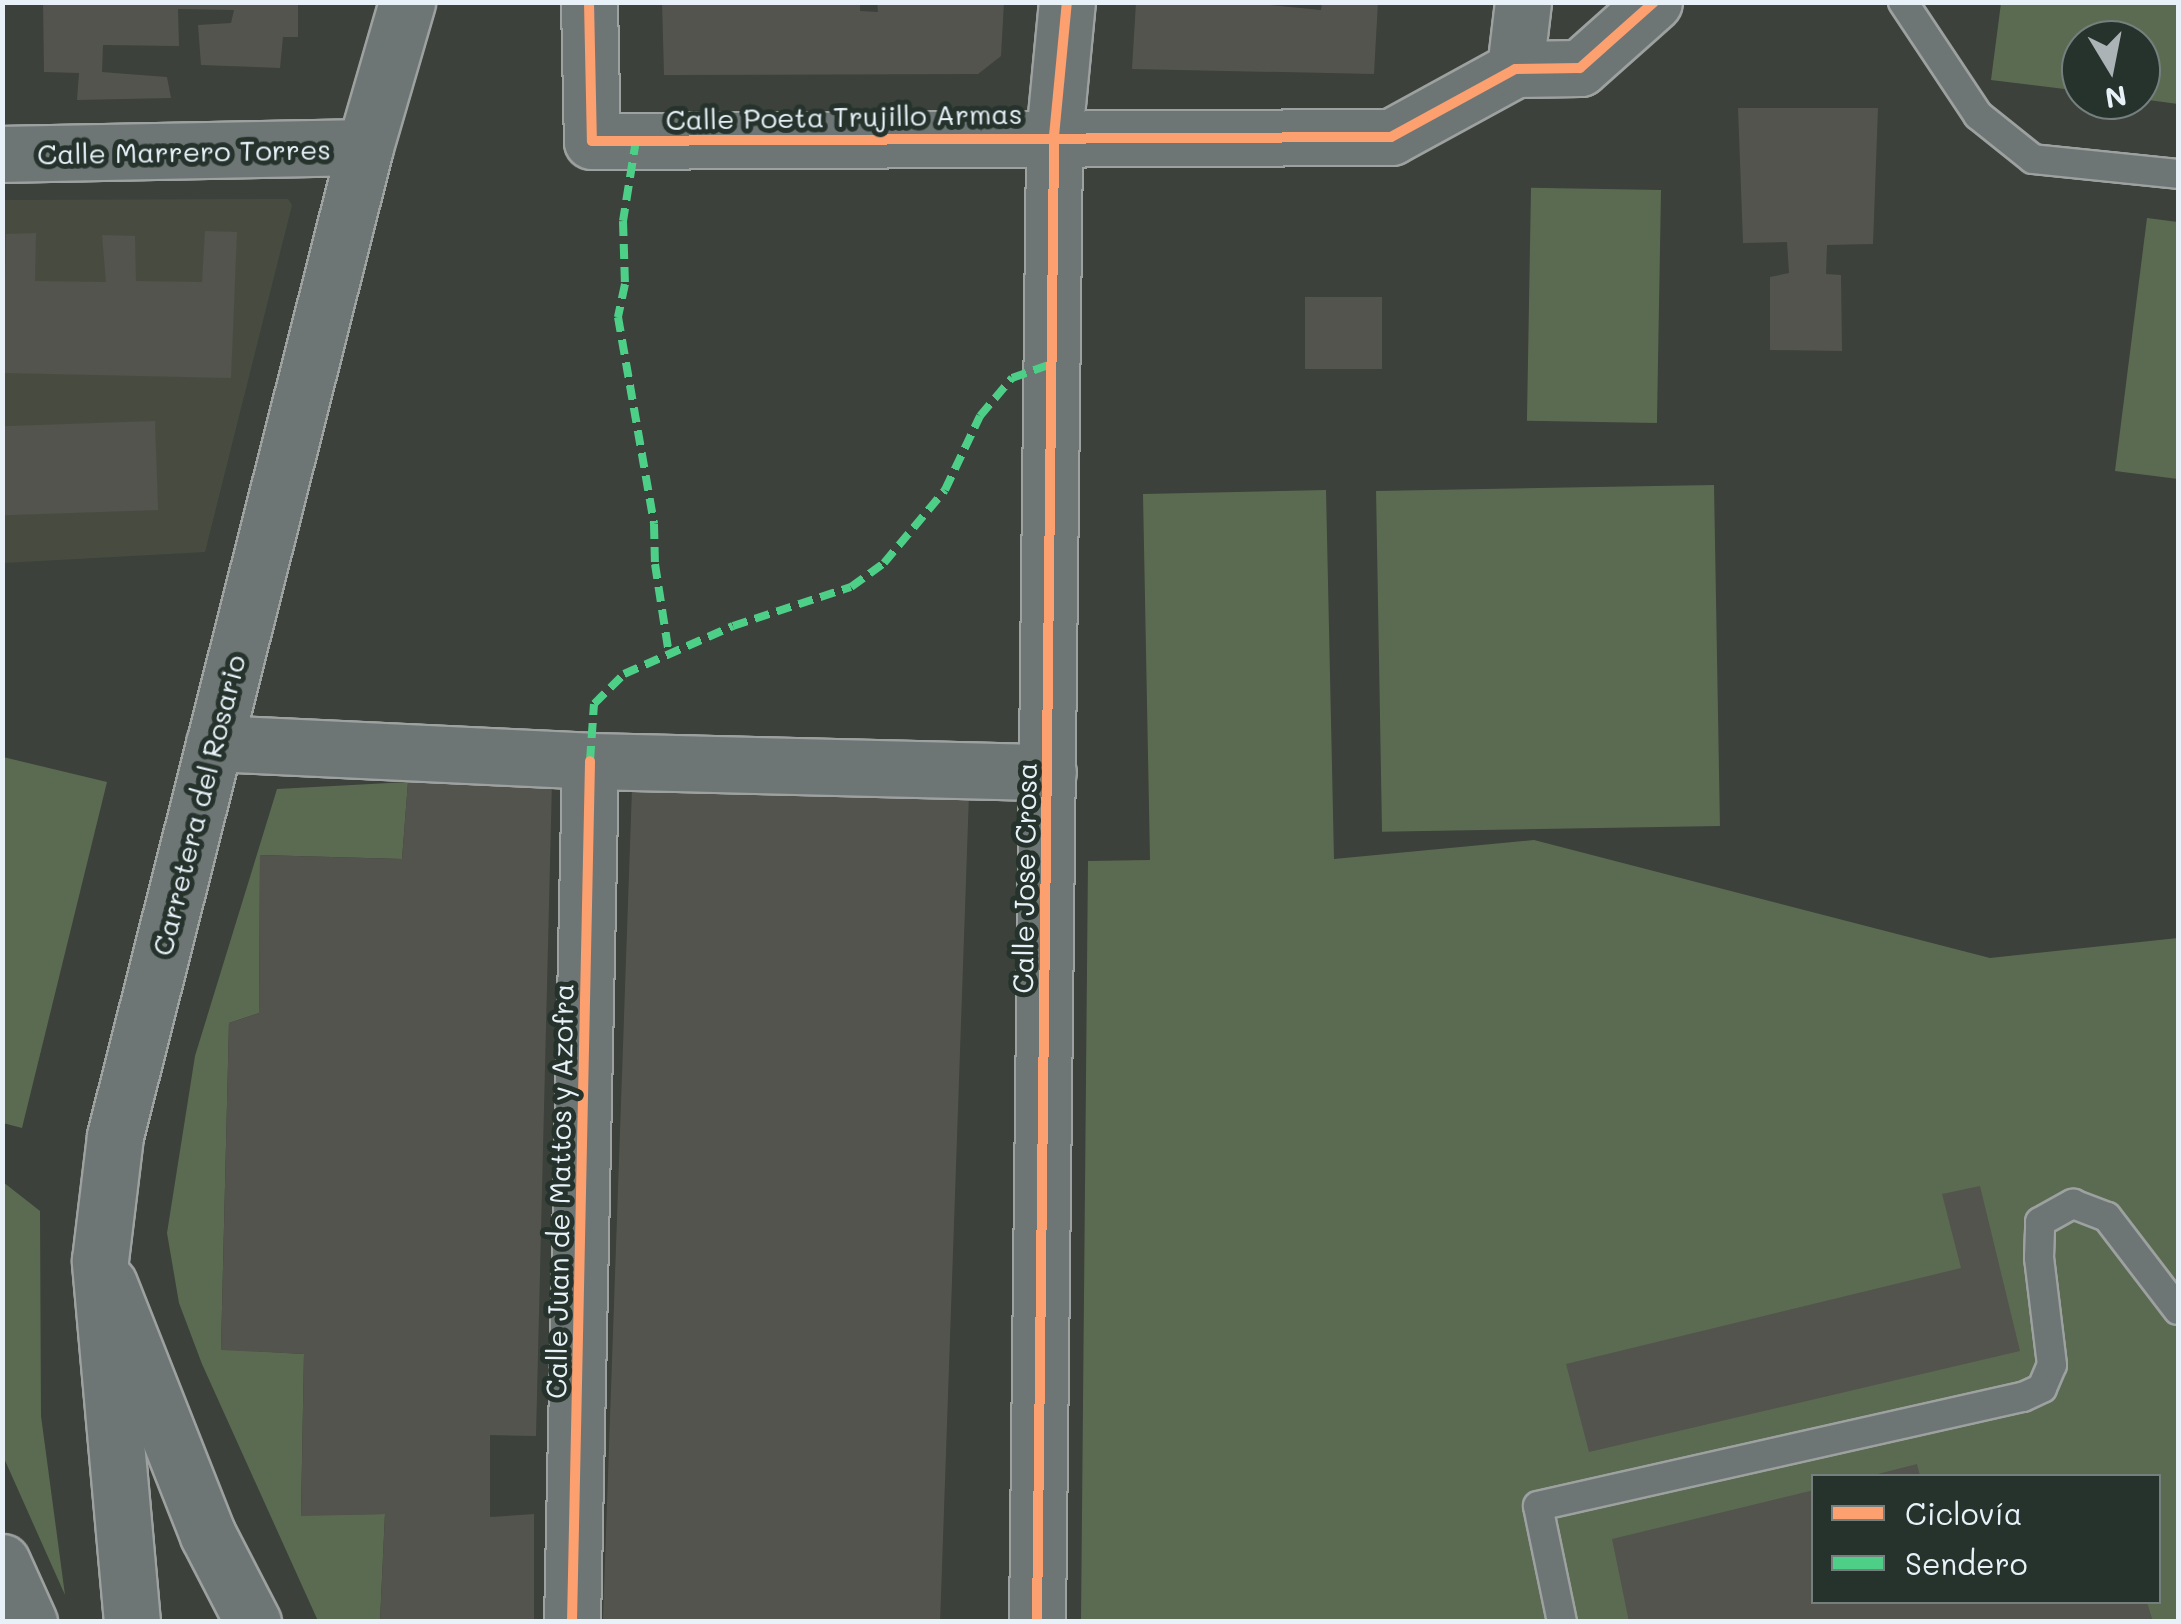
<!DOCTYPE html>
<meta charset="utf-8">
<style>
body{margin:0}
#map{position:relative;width:2181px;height:1624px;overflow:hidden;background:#3c413b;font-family:Mali,sans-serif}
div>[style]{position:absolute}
.built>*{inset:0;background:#484c40}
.green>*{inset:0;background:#5b6b51;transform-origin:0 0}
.building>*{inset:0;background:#53544d;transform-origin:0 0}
.roads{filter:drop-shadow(2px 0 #9da1a0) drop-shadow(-2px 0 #9da1a0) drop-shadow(0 2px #9da1a0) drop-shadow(0 -2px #9da1a0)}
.service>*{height:28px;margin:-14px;padding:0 14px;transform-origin:14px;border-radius:14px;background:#6e7575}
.minor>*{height:55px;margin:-27.5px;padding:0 27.5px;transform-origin:27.5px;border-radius:27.5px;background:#6e7575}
.secondary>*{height:55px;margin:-27.5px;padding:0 27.5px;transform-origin:27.5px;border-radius:27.5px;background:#6e7575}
.quiet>*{height:8px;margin-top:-4px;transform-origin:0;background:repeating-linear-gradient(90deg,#4dcf88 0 15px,transparent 0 23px)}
.cycleway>*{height:10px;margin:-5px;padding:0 5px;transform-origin:5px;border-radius:5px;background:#fca06f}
span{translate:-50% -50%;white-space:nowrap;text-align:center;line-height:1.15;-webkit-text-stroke:10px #26332d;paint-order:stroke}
.street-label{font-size:28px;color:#e8f1f8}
.frame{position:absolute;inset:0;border:5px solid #e8f1f8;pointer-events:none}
.legend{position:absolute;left:1811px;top:1474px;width:350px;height:130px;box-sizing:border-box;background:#26332d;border:2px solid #747f7e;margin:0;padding:12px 18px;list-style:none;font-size:30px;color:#e8f1f8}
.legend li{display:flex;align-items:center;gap:20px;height:50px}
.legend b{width:50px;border:2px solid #747f7e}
.north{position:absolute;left:2061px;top:20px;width:100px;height:100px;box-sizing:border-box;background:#26332d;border:2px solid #747f7e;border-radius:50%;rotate:170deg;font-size:28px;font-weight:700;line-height:40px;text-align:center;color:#e8f1f8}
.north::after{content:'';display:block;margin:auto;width:35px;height:45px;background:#acb3b6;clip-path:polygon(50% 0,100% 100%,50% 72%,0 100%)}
</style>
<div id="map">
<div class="built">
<div style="clip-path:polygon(288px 199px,292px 205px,205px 552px,3px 563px,3px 200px)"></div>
</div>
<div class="green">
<div style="clip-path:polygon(2001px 3px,2178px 3px,2178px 104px,2141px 99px,2141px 40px,2081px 40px,2081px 91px,1991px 80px)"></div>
<div style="left:1661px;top:190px;width:233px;height:130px;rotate:91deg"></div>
<div style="clip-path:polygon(2147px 218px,2178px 222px,2178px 479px,2115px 471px)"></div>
<div style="left:1714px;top:485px;width:341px;height:338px;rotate:89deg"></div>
<div style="clip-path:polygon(evenodd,1326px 490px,1334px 859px,1534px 840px,1990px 958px,2178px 938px,2178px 1621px,1081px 1622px,1088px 861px,1150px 860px,1143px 494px,1326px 490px,1814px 1476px,2158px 1476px,2158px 1602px,1814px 1602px,1814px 1476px)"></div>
<div style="clip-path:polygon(3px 757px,107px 782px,22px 1128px,3px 1123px)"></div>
<div style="clip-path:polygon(408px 782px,402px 859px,260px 855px,259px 1013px,229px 1023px,221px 1349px,304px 1354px,301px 1515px,385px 1514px,380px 1621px,318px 1621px,202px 1364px,179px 1303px,167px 1233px,195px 1056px,277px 789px)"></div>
<div style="clip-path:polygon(3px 1182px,40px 1211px,41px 1416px,65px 1595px,3px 1456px)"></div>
</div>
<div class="building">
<div style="clip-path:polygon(43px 2px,298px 2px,298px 37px,283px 37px,280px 68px,201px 65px,198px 25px,231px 23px,234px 10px,178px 9px,179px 46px,103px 45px,102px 72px,167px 77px,171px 98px,77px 100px,79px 73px,44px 72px)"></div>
<div style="clip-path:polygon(662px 2px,860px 2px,860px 11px,878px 12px,877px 2px,1004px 2px,1001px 56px,978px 74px,664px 75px)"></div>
<div style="clip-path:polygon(1136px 2px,1239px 2px,1321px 10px,1322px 2px,1378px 2px,1374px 74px,1132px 69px)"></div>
<div style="clip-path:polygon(1738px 108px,1878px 108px,1873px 244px,1827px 245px,1826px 274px,1841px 275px,1842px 351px,1770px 350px,1770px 277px,1789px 273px,1787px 242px,1743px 243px)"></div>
<div style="clip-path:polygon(205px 231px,237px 232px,231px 378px,3px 373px,6px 234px,36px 233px,35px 281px,106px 282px,102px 235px,135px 236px,136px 281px,202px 282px)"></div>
<div style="left:1305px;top:297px;width:77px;height:72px"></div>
<div style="left:155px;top:421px;width:89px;height:153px;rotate:88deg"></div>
<div style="clip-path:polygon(552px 781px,536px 1436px,490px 1435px,490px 1517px,534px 1514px,534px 1622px,380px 1622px,385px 1514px,301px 1516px,304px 1354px,221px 1350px,229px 1023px,259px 1013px,260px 855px,402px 859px,408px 782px)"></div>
<div style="left:632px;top:788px;width:337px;height:834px;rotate:2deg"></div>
<div style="clip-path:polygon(1980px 1186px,2020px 1351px,1589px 1452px,1566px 1364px,1961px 1268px,1942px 1194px)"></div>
<div style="clip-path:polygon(1917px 1464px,1920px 1476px,1874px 1476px,1874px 1475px)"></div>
<div style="clip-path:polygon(1814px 1490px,1814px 1602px,2147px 1602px,2153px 1622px,1629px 1622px,1612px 1539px)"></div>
</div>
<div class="roads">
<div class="service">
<div style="left:1903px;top:2px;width:136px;rotate:56.4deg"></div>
<div style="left:1978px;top:115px;width:70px;rotate:38.7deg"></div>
<div style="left:2033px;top:159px;width:146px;rotate:5.9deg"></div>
<div style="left:1562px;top:1622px;width:118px;rotate:-101.7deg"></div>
<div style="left:1538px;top:1506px;width:497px;rotate:-12.7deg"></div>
<div style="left:2023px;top:1397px;width:21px;rotate:-25deg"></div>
<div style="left:2042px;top:1388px;width:25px;rotate:-67deg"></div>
<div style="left:2052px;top:1365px;width:108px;rotate:-96.9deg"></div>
<div style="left:2039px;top:1258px;width:36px;rotate:-88deg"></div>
<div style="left:2040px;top:1222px;width:38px;rotate:-29deg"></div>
<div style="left:2073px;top:1204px;width:36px;rotate:21deg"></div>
<div style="left:2107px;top:1217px;width:117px;rotate:52.6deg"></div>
</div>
<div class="minor">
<div style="left:589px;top:2px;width:139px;rotate:88.8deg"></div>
<div style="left:592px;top:141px;width:799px;rotate:-0.29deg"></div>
<div style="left:1391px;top:137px;width:141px;rotate:-28.7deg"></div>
<div style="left:1515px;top:69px;width:65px;rotate:-0.9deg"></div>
<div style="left:1580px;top:68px;width:99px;rotate:-41.7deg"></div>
<div style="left:1515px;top:69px;width:67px;rotate:-83.2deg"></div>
<div style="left:2px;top:154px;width:363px;rotate:-1.1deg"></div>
<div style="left:214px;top:743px;width:376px;rotate:2.7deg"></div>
<div style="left:590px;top:761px;width:458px;rotate:1.4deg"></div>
<div style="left:109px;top:1284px;width:270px;rotate:68.5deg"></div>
<div style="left:208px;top:1535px;width:98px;rotate:62.7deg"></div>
<div style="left:2px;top:1562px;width:66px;rotate:65.8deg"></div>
<div style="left:572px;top:1622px;width:861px;rotate:-88.8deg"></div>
<div style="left:1037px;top:1622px;width:1486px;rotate:-89.34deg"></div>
<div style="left:1054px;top:136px;width:135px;rotate:-84.5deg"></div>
</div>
<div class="secondary">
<div style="left:132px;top:1622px;width:363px;rotate:-95.1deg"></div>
<div style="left:100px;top:1260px;width:125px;rotate:-83.1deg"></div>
<div style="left:115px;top:1136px;width:1020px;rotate:-75.81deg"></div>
<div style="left:365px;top:147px;width:151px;rotate:-73.8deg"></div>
</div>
</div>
<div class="quiet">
<div style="left:636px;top:140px;width:82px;rotate:99.1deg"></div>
<div style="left:623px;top:221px;width:63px;rotate:88.2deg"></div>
<div style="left:625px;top:284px;width:34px;rotate:102deg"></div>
<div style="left:618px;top:317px;width:210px;rotate:80.1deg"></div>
<div style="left:654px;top:524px;width:40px;rotate:88.6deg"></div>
<div style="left:655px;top:564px;width:91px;rotate:81.2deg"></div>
<div style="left:590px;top:761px;width:57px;rotate:-86deg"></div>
<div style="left:594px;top:704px;width:42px;rotate:-45deg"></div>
<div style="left:624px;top:674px;width:119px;rotate:-23.8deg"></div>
<div style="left:733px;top:626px;width:124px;rotate:-18.3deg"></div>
<div style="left:851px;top:587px;width:41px;rotate:-36deg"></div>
<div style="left:884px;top:563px;width:95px;rotate:-50.1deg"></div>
<div style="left:945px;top:490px;width:82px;rotate:-64.7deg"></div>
<div style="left:980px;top:416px;width:50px;rotate:-49.9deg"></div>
<div style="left:1012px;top:378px;width:41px;rotate:-19.7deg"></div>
</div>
<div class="cycleway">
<div style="left:589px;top:2px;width:139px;rotate:88.8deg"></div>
<div style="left:592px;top:141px;width:799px;rotate:-0.29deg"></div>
<div style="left:1391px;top:137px;width:141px;rotate:-28.7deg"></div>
<div style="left:1515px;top:69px;width:65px;rotate:-0.9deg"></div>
<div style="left:1580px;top:68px;width:99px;rotate:-41.7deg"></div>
<div style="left:572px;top:1622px;width:861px;rotate:-88.8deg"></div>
<div style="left:1037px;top:1622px;width:1486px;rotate:-89.34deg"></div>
<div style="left:1054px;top:136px;width:135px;rotate:-84.5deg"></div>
</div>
<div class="street-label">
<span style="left:844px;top:116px;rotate:-1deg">Calle Poeta Trujillo Armas</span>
<span style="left:184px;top:151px;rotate:-1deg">Calle Marrero Torres</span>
<span style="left:198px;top:805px;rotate:-76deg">Carretera del Rosario</span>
<span style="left:1024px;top:878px;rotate:-89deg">Calle Jose Crosa</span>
<span style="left:559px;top:1191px;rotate:-89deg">Calle Juan de Mattos y Azofra</span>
</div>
<div class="frame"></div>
<ul class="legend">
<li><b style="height:12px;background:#fca06f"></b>Ciclovía</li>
<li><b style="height:12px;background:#4dcf88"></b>Sendero</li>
</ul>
<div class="north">N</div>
</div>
